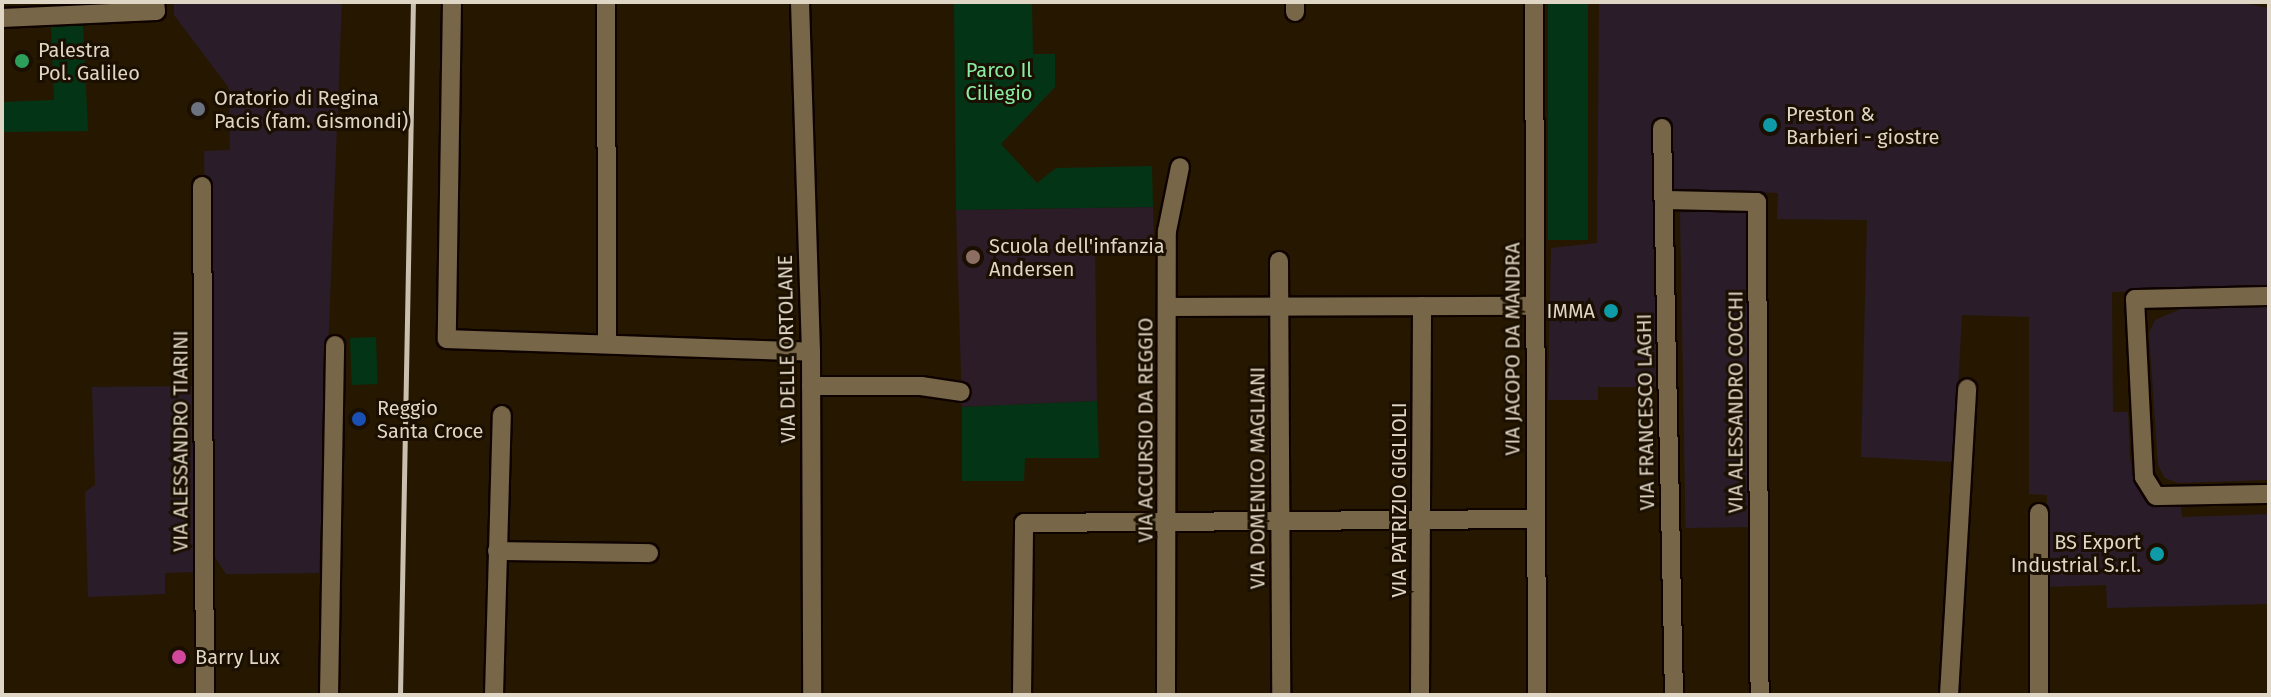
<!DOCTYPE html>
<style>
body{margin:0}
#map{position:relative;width:2271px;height:697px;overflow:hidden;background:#261800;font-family:"Fira Sans",sans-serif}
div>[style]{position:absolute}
.industrial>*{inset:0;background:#2a1d29;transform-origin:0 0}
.education>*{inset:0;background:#2b1c28}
.green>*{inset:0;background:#043416;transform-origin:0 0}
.roads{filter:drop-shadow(2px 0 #0f0300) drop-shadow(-2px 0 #0f0300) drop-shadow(0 2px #0f0300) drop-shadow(0 -2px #0f0300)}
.street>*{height:18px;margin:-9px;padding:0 9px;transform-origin:9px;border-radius:9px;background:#776648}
.rail>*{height:5px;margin:-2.5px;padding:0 2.5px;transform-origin:2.5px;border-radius:2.5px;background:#cac0af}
.dots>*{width:22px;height:22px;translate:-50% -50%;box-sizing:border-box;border:4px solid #1a0f00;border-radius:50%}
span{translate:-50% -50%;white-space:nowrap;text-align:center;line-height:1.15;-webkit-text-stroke:6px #1a0f00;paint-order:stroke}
.poi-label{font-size:20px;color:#dfd6c5}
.left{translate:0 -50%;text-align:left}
.right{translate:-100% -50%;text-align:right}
.park-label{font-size:20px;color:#8aeda4}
.street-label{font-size:20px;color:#dfd6c5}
.frame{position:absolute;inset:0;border:4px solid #dfd6c5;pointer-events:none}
</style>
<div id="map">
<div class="industrial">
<div style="clip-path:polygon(174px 2px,342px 2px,319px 573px,226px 574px,211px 551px,204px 151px,230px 150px,229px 88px,174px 15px)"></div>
<div style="clip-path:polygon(1599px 2px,2236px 2px,2269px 8px,2269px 286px,2112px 292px,2113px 412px,2128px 412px,2130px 459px,2138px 486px,2153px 501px,2181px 507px,2182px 517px,2269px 514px,2269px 604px,2107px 608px,2106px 585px,2047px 587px,2047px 495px,2029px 494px,2029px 317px,1962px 315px,1954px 462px,1861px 457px,1867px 220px,1777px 219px,1778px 193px,1661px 188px,1662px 387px,1598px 387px,1598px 400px,1548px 400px,1551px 248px,1597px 243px)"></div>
<div style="left:1747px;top:211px;width:316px;height:67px;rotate:89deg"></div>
<div style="clip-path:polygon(2269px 306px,2269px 480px,2178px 483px,2165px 478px,2158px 465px,2149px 333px,2155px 320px,2181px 309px)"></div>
<div style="clip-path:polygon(195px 386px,197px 572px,165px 573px,165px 594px,88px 597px,85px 492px,95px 485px,92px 387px)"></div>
</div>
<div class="education">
<div style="clip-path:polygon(1153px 207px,1154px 241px,1095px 242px,1097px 401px,962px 407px,956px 210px)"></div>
</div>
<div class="green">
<div style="clip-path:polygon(954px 2px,1032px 2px,1033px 54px,1055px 54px,1055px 87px,1001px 144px,1037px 183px,1056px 168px,1152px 166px,1153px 207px,956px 210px)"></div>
<div style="left:1548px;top:2px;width:40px;height:238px"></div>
<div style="clip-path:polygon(83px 25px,88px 131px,2px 132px,2px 102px,54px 100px,51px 26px)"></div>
<div style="left:376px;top:337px;width:47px;height:26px;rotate:88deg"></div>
<div style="clip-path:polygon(1097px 401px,1099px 458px,1025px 458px,1024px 481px,962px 481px,962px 407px)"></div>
</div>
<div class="roads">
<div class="street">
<div style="left:452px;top:2px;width:337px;rotate:90.9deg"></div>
<div style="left:447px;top:339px;width:364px;rotate:2deg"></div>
<div style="left:606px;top:2px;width:342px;rotate:89.8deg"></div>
<div style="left:800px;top:2px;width:350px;rotate:88.2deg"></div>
<div style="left:811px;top:352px;width:343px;rotate:89.8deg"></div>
<div style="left:1295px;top:2px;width:10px;rotate:90deg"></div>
<div style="left:1534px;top:2px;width:693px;rotate:89.75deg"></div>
<div style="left:2px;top:18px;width:154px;rotate:-2.6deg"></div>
<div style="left:156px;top:11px;width:9px;rotate:-96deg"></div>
<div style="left:1662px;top:128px;width:567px;rotate:88.79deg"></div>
<div style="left:202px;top:186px;width:509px;rotate:89.66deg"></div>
<div style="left:1664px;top:200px;width:93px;rotate:1.2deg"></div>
<div style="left:1757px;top:202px;width:493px;rotate:89.7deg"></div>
<div style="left:1279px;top:261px;width:434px;rotate:89.7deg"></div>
<div style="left:2269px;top:296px;width:134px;rotate:178.7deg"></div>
<div style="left:2135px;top:299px;width:178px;rotate:87.1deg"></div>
<div style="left:2144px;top:477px;width:22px;rotate:58deg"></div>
<div style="left:2156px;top:496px;width:113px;rotate:-1deg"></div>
<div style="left:1168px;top:307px;width:367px;rotate:-0.2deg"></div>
<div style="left:811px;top:386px;width:110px"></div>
<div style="left:921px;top:386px;width:40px;rotate:8.5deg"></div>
<div style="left:497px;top:551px;width:152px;rotate:0.8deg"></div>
<div style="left:329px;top:695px;width:350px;rotate:-89deg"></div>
<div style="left:494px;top:695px;width:280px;rotate:-88.4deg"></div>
<div style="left:1022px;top:695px;width:172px;rotate:-89.3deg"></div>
<div style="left:1024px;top:523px;width:512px;rotate:-0.45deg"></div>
<div style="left:1166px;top:695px;width:464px;rotate:-89.9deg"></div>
<div style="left:1167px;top:231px;width:65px;rotate:-78.5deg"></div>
<div style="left:1420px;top:695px;width:389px;rotate:-89.7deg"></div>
<div style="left:1949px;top:695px;width:307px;rotate:-86.6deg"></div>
<div style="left:2039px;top:695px;width:182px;rotate:-90deg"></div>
</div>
</div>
<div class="rail">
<div style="left:400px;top:695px;width:693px;rotate:-88.93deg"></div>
</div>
<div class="dots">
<div style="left:22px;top:61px;background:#2e9e5b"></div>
<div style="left:198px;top:109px;background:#6b7280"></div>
<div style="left:1770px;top:125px;background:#0f9aa8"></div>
<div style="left:973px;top:257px;background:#8d6e63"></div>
<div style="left:1611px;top:311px;background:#0f9aa8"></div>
<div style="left:359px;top:419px;background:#1a4fb4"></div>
<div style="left:2157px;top:554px;background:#0f9aa8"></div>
<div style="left:179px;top:657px;background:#d1479c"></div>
</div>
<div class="poi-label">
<span class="left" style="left:38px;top:62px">Palestra<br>Pol. Galileo</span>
<span class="left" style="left:214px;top:110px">Oratorio di Regina<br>Pacis (fam. Gismondi)</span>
<span class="left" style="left:1786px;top:126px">Preston &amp;<br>Barbieri - giostre</span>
<span class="left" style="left:989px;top:258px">Scuola dell'infanzia<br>Andersen</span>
<span class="right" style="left:1595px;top:311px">IMMA</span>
<span class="left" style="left:377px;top:420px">Reggio<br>Santa Croce</span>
<span class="right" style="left:2141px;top:554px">BS Export<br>Industrial S.r.l.</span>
<span class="left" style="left:195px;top:657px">Barry Lux</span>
</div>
<div class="park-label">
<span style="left:999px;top:82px">Parco Il<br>Ciliegio</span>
</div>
<div class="street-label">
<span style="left:787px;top:349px;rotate:-91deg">VIA DELLE ORTOLANE</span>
<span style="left:1513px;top:349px;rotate:-90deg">VIA JACOPO DA MANDRA</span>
<span style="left:1736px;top:402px;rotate:-90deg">VIA ALESSANDRO COCCHI</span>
<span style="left:1646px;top:412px;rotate:-91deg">VIA FRANCESCO LAGHI</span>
<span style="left:1146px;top:430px;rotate:-90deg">VIA ACCURSIO DA REGGIO</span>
<span style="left:181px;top:441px;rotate:-90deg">VIA ALESSANDRO TIARINI</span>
<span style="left:1258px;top:478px;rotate:-90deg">VIA DOMENICO MAGLIANI</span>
<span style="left:1399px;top:500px;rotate:-90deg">VIA PATRIZIO GIGLIOLI</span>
</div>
<div class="frame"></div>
</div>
